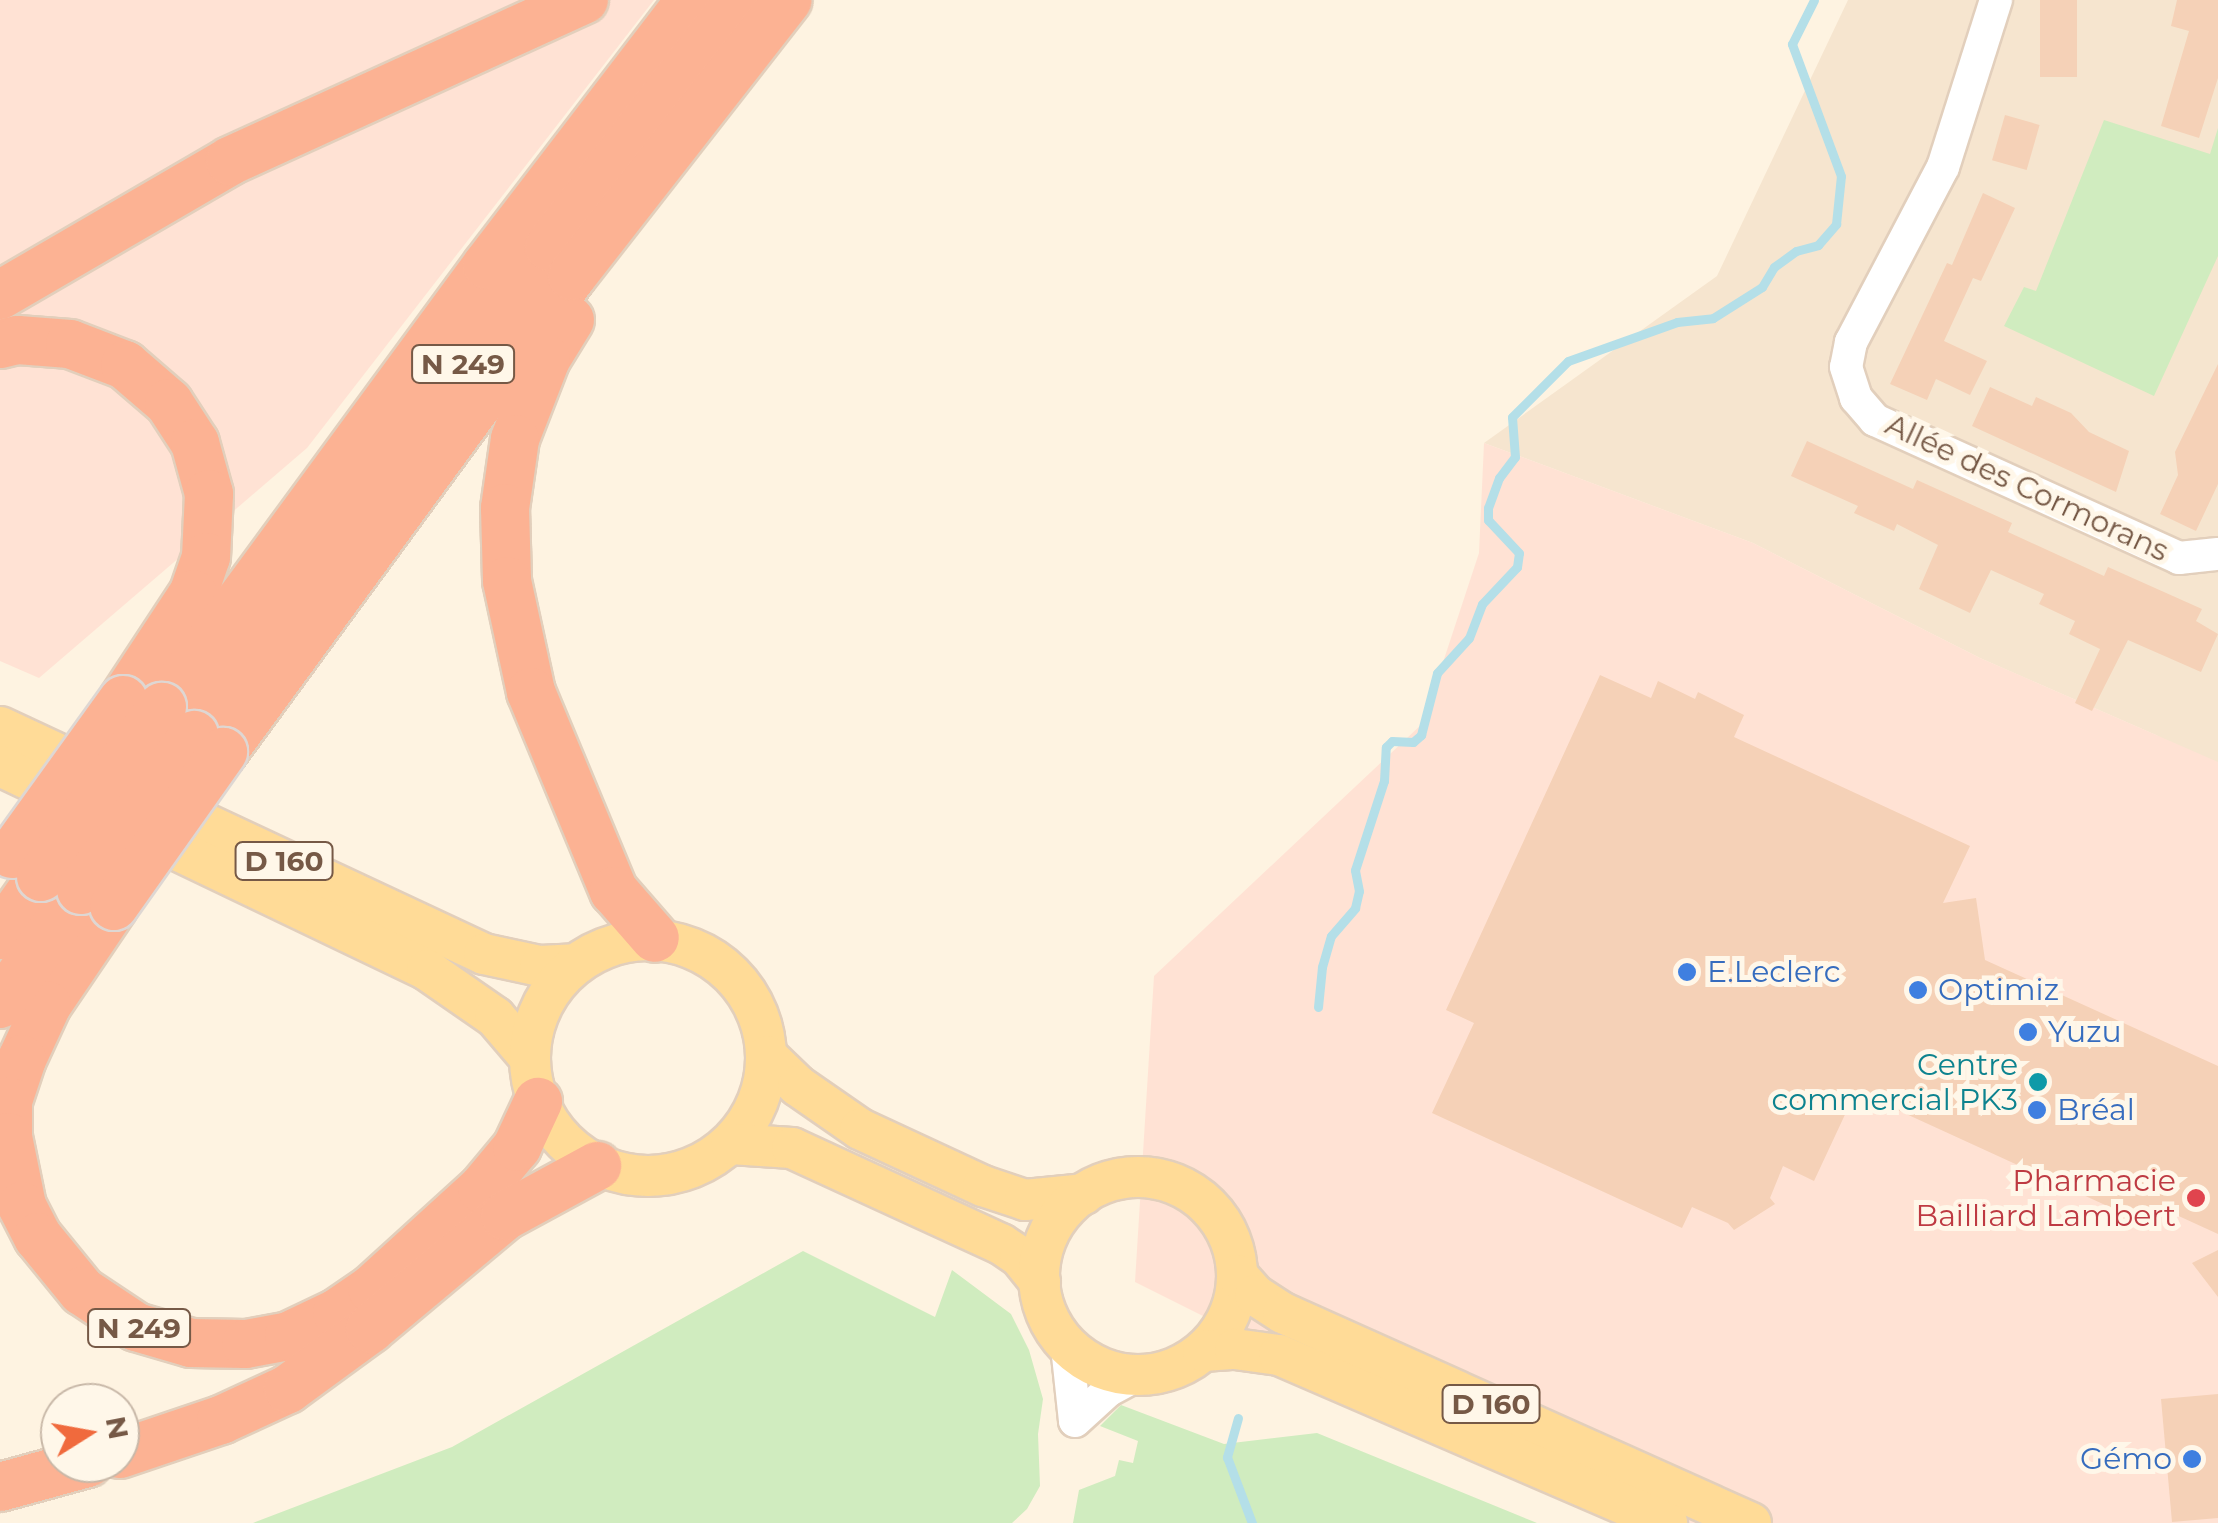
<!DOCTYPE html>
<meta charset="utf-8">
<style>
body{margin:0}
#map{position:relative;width:2218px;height:1523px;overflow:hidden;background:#fef3e1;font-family:Montserrat,sans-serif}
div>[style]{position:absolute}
.residential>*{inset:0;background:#f6e5cf}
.commercial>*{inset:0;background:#ffe2d4}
.green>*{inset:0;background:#d0ecbf}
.stream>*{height:9px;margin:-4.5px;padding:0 4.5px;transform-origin:4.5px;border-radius:4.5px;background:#b4dfe8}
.building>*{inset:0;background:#f5d1b7;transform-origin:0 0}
.roads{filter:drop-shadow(2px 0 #e2cfbc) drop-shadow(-2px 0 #e2cfbc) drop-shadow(0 2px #e2cfbc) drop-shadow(0 -2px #e2cfbc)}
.minor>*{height:32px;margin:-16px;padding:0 16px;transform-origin:16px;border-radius:16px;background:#fff}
.major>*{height:40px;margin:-20px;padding:0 20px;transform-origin:20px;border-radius:20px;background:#ffdb97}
.major>.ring{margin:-20px;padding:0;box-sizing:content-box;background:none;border:40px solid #ffdb97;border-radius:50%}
.highway>*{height:48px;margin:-24px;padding:0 24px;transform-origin:24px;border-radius:24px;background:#fcb293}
.bridges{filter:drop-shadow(2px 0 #ded7d3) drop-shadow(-2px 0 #ded7d3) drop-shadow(0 2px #ded7d3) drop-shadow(0 -2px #ded7d3)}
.highway-bridge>*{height:48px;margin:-24px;padding:0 24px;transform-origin:24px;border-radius:24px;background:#fcb293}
.dots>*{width:28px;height:28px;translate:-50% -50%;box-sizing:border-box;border:5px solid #fff7e9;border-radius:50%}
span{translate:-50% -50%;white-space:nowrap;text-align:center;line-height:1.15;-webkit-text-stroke:10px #fff7e9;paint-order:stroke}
.shield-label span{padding:2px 8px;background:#fff7e9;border:2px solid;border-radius:8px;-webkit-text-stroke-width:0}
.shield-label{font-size:28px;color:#765946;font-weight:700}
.street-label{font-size:30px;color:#765946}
.shop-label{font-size:30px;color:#366cbe}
.left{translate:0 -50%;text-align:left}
.right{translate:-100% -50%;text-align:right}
.culture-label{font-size:30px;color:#0d838f}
.health-label{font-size:30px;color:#be3a42}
.north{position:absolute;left:40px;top:1383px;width:100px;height:100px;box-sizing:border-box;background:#fff7e9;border:2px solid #c8b8a8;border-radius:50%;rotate:79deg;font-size:28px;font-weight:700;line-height:40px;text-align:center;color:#765946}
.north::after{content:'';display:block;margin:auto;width:35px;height:45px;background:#f06a3d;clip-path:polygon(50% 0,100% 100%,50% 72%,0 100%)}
</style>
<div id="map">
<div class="residential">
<div style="clip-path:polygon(1848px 0,2218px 0,2218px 769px,2156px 735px,1980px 658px,1753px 543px,1484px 443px,1717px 276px)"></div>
</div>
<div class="commercial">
<div style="clip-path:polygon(0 0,654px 0,307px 448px,39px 678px,0 661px)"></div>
<div style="clip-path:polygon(1484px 443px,1753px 543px,1980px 658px,2218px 762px,2218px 1523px,1617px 1523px,1135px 1282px,1154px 976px,1423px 723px,1479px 553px)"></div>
</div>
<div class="green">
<div style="clip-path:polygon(2104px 120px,2210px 154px,2218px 128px,2218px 256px,2154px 396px,2004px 326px,2024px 287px,2036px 291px)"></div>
<div style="clip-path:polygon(803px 1251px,935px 1317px,952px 1270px,1011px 1314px,1029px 1350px,1043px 1399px,1038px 1434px,1040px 1486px,1027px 1509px,1012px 1523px,253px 1523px,452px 1447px)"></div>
<div style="clip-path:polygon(1121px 1405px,1224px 1444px,1317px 1433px,1537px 1523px,1073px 1523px,1079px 1490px,1115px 1476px,1119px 1460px,1133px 1463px,1138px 1441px,1100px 1426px)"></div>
</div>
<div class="stream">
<div style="left:1318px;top:1007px;width:40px;rotate:-84.3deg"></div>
<div style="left:1322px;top:967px;width:32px;rotate:-74deg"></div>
<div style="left:1331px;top:936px;width:37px;rotate:-49deg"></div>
<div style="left:1355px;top:908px;width:17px;rotate:-77deg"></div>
<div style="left:1359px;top:891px;width:21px;rotate:-101deg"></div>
<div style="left:1355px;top:870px;width:94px;rotate:-72deg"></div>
<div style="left:1384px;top:781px;width:34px;rotate:-87deg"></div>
<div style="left:1386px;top:747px;width:8px;rotate:-45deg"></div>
<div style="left:1392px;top:741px;width:21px;rotate:3deg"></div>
<div style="left:1413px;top:742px;width:11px;rotate:-41deg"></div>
<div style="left:1421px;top:735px;width:64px;rotate:-75.5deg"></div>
<div style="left:1437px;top:673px;width:47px;rotate:-47.6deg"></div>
<div style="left:1469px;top:638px;width:36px;rotate:-69deg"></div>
<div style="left:1482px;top:604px;width:51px;rotate:-46.6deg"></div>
<div style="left:1517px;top:567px;width:14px;rotate:-82deg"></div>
<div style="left:1519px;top:553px;width:45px;rotate:-133.2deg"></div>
<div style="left:1488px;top:520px;width:12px;rotate:-90deg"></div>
<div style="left:1488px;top:508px;width:32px;rotate:-70deg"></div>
<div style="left:1499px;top:478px;width:26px;rotate:-53deg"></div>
<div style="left:1515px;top:457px;width:40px;rotate:-94.3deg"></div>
<div style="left:1512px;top:417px;width:79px;rotate:-45deg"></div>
<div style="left:1568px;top:361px;width:116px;rotate:-19.7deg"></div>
<div style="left:1677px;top:322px;width:36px;rotate:-6deg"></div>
<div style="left:1713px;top:318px;width:58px;rotate:-32.3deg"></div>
<div style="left:1762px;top:287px;width:23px;rotate:-59deg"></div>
<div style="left:1774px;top:267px;width:27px;rotate:-36deg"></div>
<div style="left:1796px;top:251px;width:23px;rotate:-15deg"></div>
<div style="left:1818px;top:245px;width:28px;rotate:-49deg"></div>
<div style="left:1836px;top:224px;width:48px;rotate:-84.1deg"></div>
<div style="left:1841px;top:176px;width:141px;rotate:-110.4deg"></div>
<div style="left:1792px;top:44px;width:49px;rotate:-63.4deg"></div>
<div style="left:1238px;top:1418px;width:41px;rotate:105.8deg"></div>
<div style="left:1227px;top:1457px;width:71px;rotate:69.3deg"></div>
</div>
<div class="building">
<div style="left:2040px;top:0;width:37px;height:77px"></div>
<div style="clip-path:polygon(2177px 0,2218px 0,2218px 78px,2199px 138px,2161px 126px,2189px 31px,2171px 26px)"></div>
<div style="left:2005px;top:115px;width:36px;height:47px;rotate:16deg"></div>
<div style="clip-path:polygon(1983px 193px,2015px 208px,1981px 281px,1973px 278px,1944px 341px,1987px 361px,1970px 395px,1936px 379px,1927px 400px,1890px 384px,1947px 263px,1952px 265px)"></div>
<div style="clip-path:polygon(2218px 364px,2218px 484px,2196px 531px,2160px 514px,2178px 475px,2175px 452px)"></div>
<div style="clip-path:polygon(1990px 387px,2032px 406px,2036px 397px,2071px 413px,2089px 432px,2129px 451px,2116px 492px,1972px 426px)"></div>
<div style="clip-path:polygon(1807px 441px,1913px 489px,1917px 480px,1957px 498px,2012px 523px,2008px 532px,2104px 576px,2108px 567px,2202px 609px,2196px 621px,2218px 634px,2201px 672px,2128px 640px,2092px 711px,2075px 703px,2100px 649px,2069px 634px,2075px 621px,2039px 604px,2044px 594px,1991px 570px,1970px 613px,1919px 589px,1938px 545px,1897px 524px,1894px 531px,1854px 513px,1858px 506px,1791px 476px)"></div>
<div style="clip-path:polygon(1600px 675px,1651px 698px,1658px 681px,1695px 699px,1698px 692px,1744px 715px,1734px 737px,1970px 846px,1943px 903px,1976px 898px,1985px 960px,2218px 1066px,2218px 1234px,2159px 1207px,2151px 1226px,1856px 1091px,1814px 1181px,1783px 1166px,1770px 1198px,1775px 1204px,1734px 1230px,1728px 1223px,1692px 1207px,1682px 1228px,1432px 1113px,1474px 1023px,1446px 1010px)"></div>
<div style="clip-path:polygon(2218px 1250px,2218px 1297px,2192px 1263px)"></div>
<div style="clip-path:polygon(2218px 1394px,2218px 1518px,2172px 1522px,2161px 1399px)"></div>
</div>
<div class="roads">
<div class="minor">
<div style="left:1996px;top:0;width:175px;rotate:107.6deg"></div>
<div style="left:1943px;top:167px;width:198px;rotate:117.7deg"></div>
<div style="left:1851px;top:342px;width:25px;rotate:101deg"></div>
<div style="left:1846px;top:367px;width:33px;rotate:72deg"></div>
<div style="left:1856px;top:398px;width:29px;rotate:49deg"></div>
<div style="left:1875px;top:420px;width:334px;rotate:24.4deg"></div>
<div style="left:2179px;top:558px;width:39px;rotate:-6deg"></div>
<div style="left:1067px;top:1346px;width:75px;rotate:83.9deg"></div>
<div style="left:1075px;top:1421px;width:46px;rotate:-42.4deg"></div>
<div style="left:1109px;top:1390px;width:30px;rotate:-28deg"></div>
</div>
<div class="major">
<div style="left:0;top:727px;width:114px;rotate:25deg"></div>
<div style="left:0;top:766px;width:91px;rotate:25.4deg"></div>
<div style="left:155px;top:800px;width:363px;rotate:25.1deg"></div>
<div style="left:484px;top:954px;width:57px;rotate:12.1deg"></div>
<div style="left:540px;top:966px;width:35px;rotate:-3deg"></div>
<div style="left:135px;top:830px;width:324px;rotate:25.6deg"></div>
<div style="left:427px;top:970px;width:83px;rotate:34.7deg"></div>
<div style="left:495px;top:1017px;width:52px;rotate:49.6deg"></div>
<div class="ring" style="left:530px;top:940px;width:196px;height:196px"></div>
<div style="left:767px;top:1056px;width:43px;rotate:44.1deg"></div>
<div style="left:798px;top:1086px;width:75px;rotate:34.7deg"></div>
<div style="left:860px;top:1129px;width:136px;rotate:24.9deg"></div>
<div style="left:983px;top:1186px;width:44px;rotate:18.4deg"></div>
<div style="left:1025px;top:1200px;width:59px;rotate:-5.8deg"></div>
<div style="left:731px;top:1144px;width:61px;rotate:3.8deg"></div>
<div style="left:792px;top:1148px;width:230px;rotate:24.7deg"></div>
<div style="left:1001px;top:1244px;width:23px;rotate:34deg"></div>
<div style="left:1020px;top:1257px;width:32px;rotate:51deg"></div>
<div class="ring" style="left:1039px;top:1177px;width:158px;height:158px"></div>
<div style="left:1237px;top:1275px;width:27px;rotate:48deg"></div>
<div style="left:1255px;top:1295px;width:33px;rotate:33deg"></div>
<div style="left:1283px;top:1313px;width:513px;rotate:24.17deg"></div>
<div style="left:1203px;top:1351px;width:32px;rotate:-4deg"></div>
<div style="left:1235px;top:1349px;width:44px;rotate:7.8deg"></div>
<div style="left:1279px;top:1355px;width:423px;rotate:23.4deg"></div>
</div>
<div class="highway">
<div style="left:0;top:295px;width:266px;rotate:-30.2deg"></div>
<div style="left:230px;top:161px;width:389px;rotate:-24.5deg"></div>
<div style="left:570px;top:320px;width:46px;rotate:121.6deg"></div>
<div style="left:546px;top:359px;width:86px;rotate:111.2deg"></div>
<div style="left:515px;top:439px;width:70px;rotate:98.2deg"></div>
<div style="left:505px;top:508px;width:73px;rotate:88.4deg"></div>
<div style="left:507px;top:581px;width:114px;rotate:77.8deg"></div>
<div style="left:531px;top:692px;width:216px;rotate:67.4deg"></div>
<div style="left:614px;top:891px;width:62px;rotate:48.9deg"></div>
<div style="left:0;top:344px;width:18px;rotate:-13deg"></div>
<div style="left:18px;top:340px;width:52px;rotate:4.4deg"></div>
<div style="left:70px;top:344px;width:59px;rotate:20.9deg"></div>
<div style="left:125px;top:365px;width:58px;rotate:40.8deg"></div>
<div style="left:169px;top:403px;width:48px;rotate:57deg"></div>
<div style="left:195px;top:443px;width:53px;rotate:74.6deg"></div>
<div style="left:209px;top:494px;width:63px;rotate:92.7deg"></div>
<div style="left:206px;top:557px;width:39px;rotate:109deg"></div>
<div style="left:193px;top:594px;width:127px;rotate:123.4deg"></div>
<div style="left:162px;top:707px;width:549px;rotate:-53.67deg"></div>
<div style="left:487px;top:265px;width:334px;rotate:-52.5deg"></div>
<div style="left:194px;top:735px;width:603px;rotate:-53.97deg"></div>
<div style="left:549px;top:247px;width:312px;rotate:-52.3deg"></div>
<div style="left:223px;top:752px;width:590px;rotate:-53.75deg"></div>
<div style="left:572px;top:276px;width:350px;rotate:-52deg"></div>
<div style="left:114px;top:906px;width:120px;rotate:124.1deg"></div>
<div style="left:47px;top:1005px;width:60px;rotate:114.8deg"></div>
<div style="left:22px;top:1059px;width:44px;rotate:108.4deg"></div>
<div style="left:8px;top:1101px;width:36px;rotate:90deg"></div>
<div style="left:8px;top:1137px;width:70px;rotate:78.5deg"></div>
<div style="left:22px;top:1206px;width:35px;rotate:63deg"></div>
<div style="left:38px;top:1237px;width:70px;rotate:50.8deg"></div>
<div style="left:82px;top:1291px;width:65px;rotate:33.7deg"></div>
<div style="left:136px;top:1327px;width:57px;rotate:16.2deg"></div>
<div style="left:191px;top:1343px;width:55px;rotate:1deg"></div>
<div style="left:246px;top:1344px;width:44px;rotate:-10.5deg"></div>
<div style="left:289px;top:1336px;width:53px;rotate:-25.6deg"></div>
<div style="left:337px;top:1313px;width:42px;rotate:-34.4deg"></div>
<div style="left:372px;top:1289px;width:149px;rotate:-42.3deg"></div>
<div style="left:482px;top:1189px;width:55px;rotate:-50.2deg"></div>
<div style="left:517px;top:1147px;width:50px;rotate:-65deg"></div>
<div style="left:0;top:935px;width:71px;rotate:-54.7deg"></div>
<div style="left:0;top:1004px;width:140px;rotate:-54.6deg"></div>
<div style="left:120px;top:1454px;width:107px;rotate:-18.6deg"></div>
<div style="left:221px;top:1420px;width:74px;rotate:-24.8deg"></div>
<div style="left:288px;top:1389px;width:102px;rotate:-36.2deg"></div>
<div style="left:370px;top:1329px;width:176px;rotate:-39.9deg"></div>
<div style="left:505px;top:1216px;width:105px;rotate:-28.5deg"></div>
<div style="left:0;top:1487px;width:91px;rotate:-15.3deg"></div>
</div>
</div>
<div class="bridges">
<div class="highway-bridge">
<div style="left:12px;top:854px;width:190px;rotate:-54.2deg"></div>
<div style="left:41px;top:877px;width:209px;rotate:-54.6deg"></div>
<div style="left:81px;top:890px;width:192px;rotate:-53.9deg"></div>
<div style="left:114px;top:906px;width:189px;rotate:-54.7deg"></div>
</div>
</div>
<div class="dots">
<div style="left:1687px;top:972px;background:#3f7fe0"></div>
<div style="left:1918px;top:990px;background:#3f7fe0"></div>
<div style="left:2028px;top:1032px;background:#3f7fe0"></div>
<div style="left:2038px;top:1082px;background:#0f9aa8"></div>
<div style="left:2037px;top:1110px;background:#3f7fe0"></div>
<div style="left:2196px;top:1198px;background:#e0444e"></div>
<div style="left:2192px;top:1459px;background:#3f7fe0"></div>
</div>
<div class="shield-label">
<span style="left:463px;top:364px">N 249</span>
<span style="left:284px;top:861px">D 160</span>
<span style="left:139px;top:1328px">N 249</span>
<span style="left:1491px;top:1404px">D 160</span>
</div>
<div class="street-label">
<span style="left:2027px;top:488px;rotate:25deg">Allée des Cormorans</span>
</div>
<div class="shop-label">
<span class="left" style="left:1707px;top:972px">E.Leclerc</span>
<span class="left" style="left:1938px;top:990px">Optimiz</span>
<span class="left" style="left:2048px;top:1032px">Yuzu</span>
<span class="left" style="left:2057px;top:1110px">Bréal</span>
<span class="right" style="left:2172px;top:1459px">Gémo</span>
</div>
<div class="culture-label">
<span class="right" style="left:2018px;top:1082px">Centre<br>commercial PK3</span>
</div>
<div class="health-label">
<span class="right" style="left:2176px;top:1198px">Pharmacie<br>Bailliard Lambert</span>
</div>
<div class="north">N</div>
</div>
